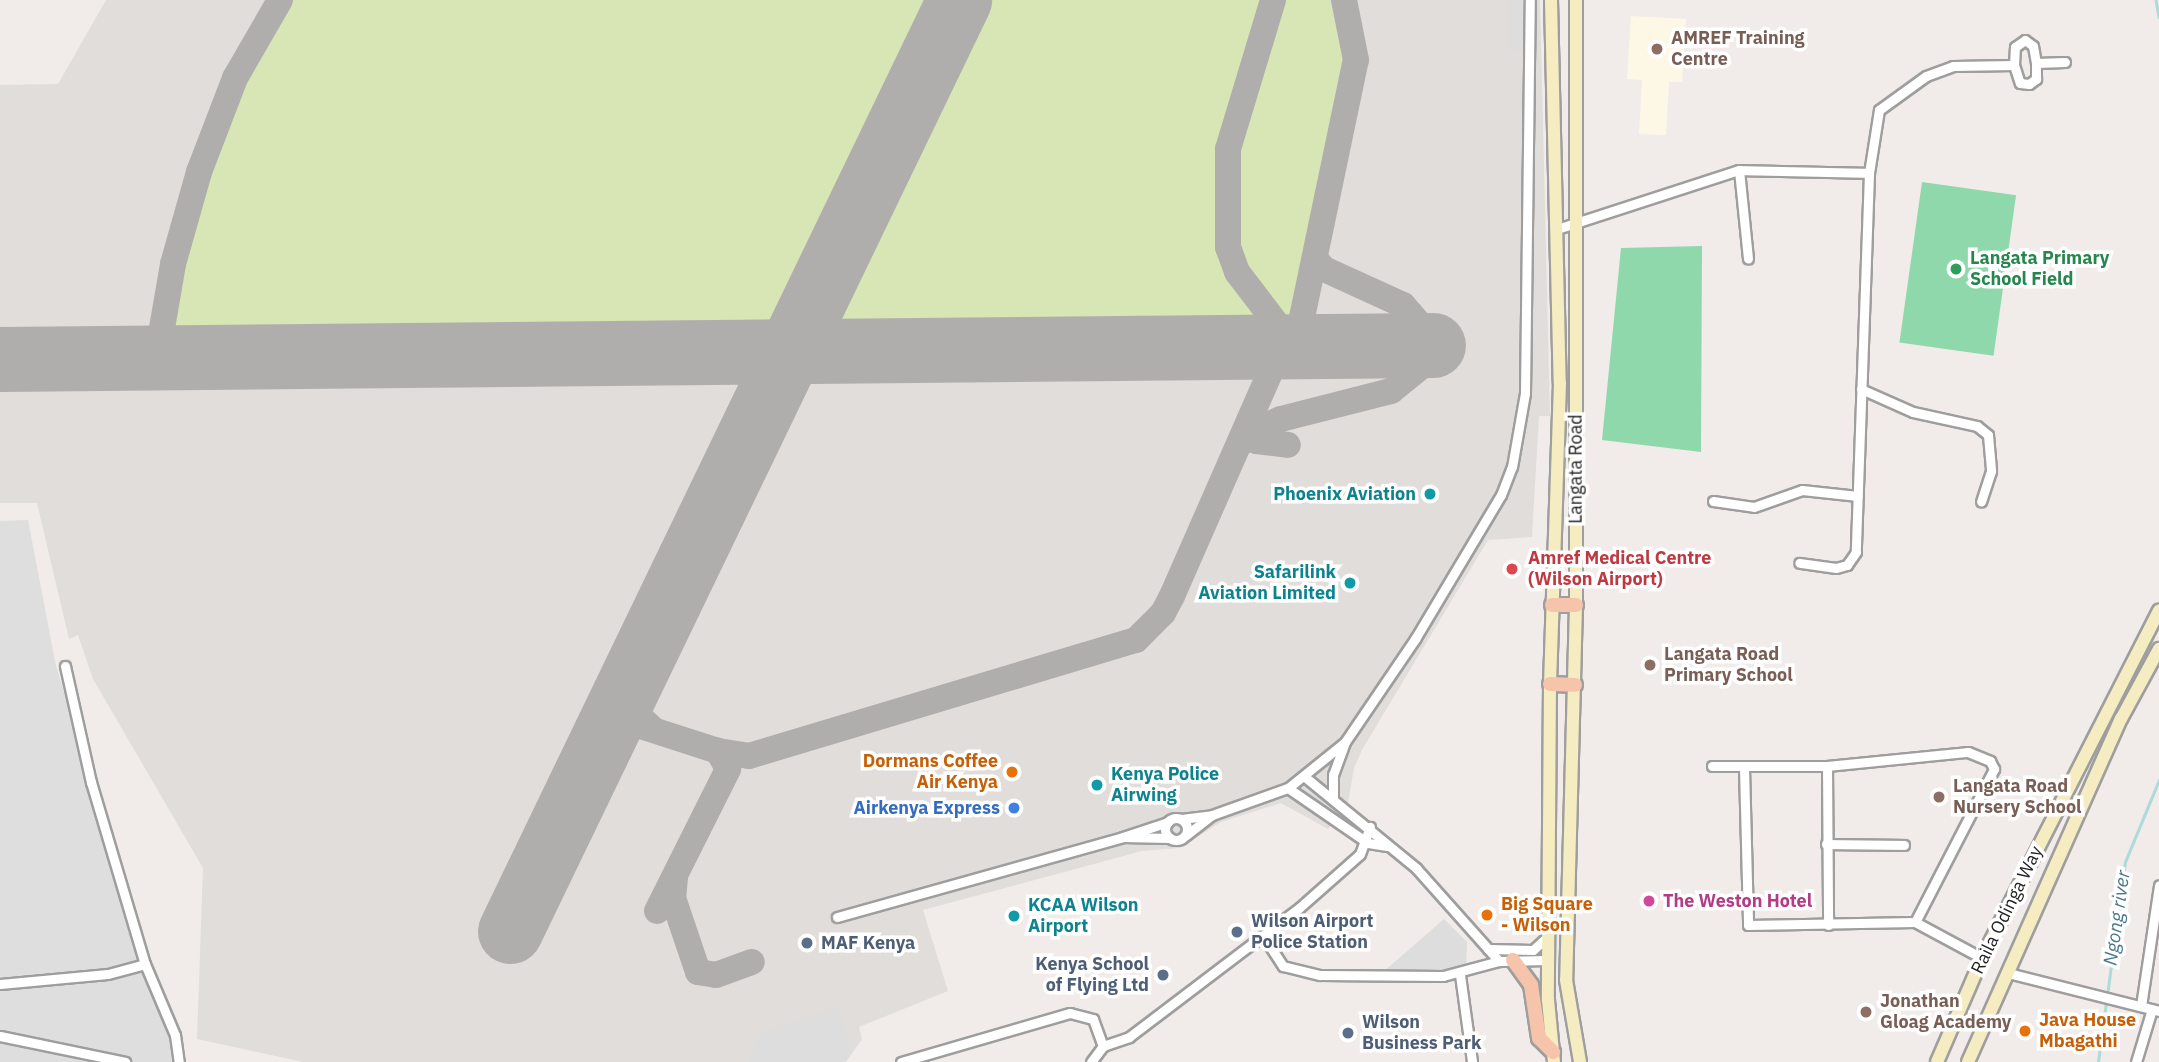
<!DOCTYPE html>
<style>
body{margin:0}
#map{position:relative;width:2159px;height:1062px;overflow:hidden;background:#f1ece9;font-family:"IBM Plex Sans",sans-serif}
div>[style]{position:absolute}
.residential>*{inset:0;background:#dfdede}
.education>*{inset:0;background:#fdf8e6}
.airport>*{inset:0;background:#e0ddda}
.grass>*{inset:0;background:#d7e6b4}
.pitch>*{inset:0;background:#8ed8ab;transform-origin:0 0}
.parking>*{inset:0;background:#ddd;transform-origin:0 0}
.stream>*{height:2.5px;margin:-1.25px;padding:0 1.25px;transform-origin:1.25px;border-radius:1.25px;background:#addada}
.taxiway>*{height:26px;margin:-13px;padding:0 13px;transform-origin:13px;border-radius:13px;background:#b0aeac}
.runway>*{height:65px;margin:-32.5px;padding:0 32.5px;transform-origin:32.5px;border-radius:32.5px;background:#b0aeac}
.roads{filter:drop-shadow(2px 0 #9e9e9e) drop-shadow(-2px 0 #9e9e9e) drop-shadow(0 2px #9e9e9e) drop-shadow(0 -2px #9e9e9e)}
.minor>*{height:9px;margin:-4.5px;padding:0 4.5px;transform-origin:4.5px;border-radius:4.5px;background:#fff}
.minor>.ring{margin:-4.5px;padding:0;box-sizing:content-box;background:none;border:9px solid #fff;border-radius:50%}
.secondary>*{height:12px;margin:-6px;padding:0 6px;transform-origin:6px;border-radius:6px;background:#f5ecc2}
.primary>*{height:14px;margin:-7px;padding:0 7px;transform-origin:7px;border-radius:7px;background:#f5c4aa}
.dots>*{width:19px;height:19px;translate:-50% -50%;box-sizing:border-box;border:4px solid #fff;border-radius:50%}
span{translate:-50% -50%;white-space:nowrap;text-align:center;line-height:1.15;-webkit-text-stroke:7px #fff;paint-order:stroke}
.education-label{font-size:18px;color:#785e54;font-weight:700}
.left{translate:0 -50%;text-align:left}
.leisure-label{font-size:18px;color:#27864d;font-weight:700}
.street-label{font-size:18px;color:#212121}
.culture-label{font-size:18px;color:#0d838f;font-weight:700}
.right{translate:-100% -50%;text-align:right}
.health-label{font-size:18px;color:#be3a42;font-weight:700}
.food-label{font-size:18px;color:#c56008;font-weight:700}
.shop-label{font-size:18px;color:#366cbe;font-weight:700}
.hotel-label{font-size:18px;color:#b23c85;font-weight:700}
.service-label{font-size:18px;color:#4e5e75;font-weight:700}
.water-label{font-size:19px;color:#47788b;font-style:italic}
</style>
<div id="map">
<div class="residential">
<div style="clip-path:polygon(28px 520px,56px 666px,179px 1062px,0 1062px,0 521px)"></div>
</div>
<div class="education">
<div style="clip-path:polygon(1631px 16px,1686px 19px,1682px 82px,1669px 82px,1666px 135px,1639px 134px,1642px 80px,1627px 79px)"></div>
</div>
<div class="airport">
<div style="clip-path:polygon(106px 0,1540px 0,1550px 416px,1539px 416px,1532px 537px,1488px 540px,1363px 748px,1354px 768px,1348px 803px,1328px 829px,1281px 803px,1221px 822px,1180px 848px,1142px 851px,923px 910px,948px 991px,859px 1027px,862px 1039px,846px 1062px,303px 1062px,197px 1039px,203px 868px,93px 679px,78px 635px,69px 639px,37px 503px,0 503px,0 85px,58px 84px)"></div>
</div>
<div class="grass">
<div style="clip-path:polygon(293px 0,935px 0,774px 323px,479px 331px,184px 332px,175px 325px,171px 310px,189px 235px,236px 104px,267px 38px)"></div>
<div style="clip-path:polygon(979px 0,1330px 0,1345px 57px,1301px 281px,1293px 309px,1282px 321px,1271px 325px,842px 325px,834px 321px,832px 308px)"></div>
</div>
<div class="pitch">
<div style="left:1922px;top:182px;width:95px;height:162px;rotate:8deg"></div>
<div style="clip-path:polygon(1702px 246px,1701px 452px,1602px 440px,1621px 248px)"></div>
</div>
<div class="parking">
<div style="left:1507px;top:0;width:16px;height:50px"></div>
<div style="clip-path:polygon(1444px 919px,1467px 942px,1466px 971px,1382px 973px)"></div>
<div style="clip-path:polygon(839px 1006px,851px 1053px,846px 1062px,747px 1062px,761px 1032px)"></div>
</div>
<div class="stream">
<div style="left:2156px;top:0;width:17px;rotate:80deg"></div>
<div style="left:2098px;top:1062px;width:202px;rotate:-82.3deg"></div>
<div style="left:2125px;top:862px;width:89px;rotate:-67.5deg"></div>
</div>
<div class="taxiway">
<div style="left:1273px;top:0;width:156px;rotate:106.8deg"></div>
<div style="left:1228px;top:149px;width:98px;rotate:90deg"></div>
<div style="left:1228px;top:247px;width:27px;rotate:70deg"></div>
<div style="left:1237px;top:272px;width:81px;rotate:52.6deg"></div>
<div style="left:1315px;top:259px;width:13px;rotate:48deg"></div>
<div style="left:1324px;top:269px;width:87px;rotate:24.5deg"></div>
<div style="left:1403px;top:305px;width:32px;rotate:49deg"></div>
<div style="left:1250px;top:347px;width:38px;rotate:-17deg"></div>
<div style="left:1286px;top:336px;width:17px;rotate:-33deg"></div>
<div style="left:1300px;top:327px;width:273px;rotate:-78.2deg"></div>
<div style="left:1356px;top:60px;width:61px;rotate:-101.3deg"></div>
<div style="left:157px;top:357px;width:94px;rotate:-80.2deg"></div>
<div style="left:173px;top:264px;width:96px;rotate:-74.2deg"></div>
<div style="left:199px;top:172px;width:101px;rotate:-69deg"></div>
<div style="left:235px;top:78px;width:90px;rotate:-60deg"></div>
<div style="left:1249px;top:421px;width:13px;rotate:86deg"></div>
<div style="left:1250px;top:434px;width:9px;rotate:49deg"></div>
<div style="left:1256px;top:441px;width:32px;rotate:7deg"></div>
<div style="left:1240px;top:444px;width:21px;rotate:-43deg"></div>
<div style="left:1255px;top:430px;width:28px;rotate:-23deg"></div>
<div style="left:1281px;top:419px;width:114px;rotate:-14.3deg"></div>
<div style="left:1391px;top:391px;width:38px;rotate:-39deg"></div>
<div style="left:628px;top:686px;width:25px;rotate:79deg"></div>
<div style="left:633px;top:711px;width:24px;rotate:42deg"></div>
<div style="left:607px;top:730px;width:13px;rotate:-39deg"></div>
<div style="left:617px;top:722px;width:11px"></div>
<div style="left:628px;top:722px;width:95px;rotate:17.9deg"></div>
<div style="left:718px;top:751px;width:31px;rotate:9deg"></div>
<div style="left:749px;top:756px;width:404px;rotate:-16.7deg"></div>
<div style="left:1136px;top:640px;width:38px;rotate:-45deg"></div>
<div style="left:1163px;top:613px;width:19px;rotate:-62deg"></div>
<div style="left:1172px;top:596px;width:247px;rotate:-66.3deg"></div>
<div style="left:1271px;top:370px;width:14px;rotate:-107deg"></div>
<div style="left:1267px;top:357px;width:20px;rotate:-150deg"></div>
<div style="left:675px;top:877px;width:21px;rotate:95deg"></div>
<div style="left:673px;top:898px;width:78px;rotate:71.3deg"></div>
<div style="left:698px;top:972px;width:18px;rotate:9deg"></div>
<div style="left:716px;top:975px;width:38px;rotate:-20deg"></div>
<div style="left:657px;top:911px;width:159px;rotate:-63.4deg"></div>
<div style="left:728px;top:769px;width:21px;rotate:-119deg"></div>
</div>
<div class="runway">
<div style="left:0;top:359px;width:1433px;rotate:-0.56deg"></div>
<div style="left:510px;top:931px;width:1034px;rotate:-64.25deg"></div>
</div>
<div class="roads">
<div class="minor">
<div style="left:2014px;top:65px;width:19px;rotate:72deg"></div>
<div style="left:2020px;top:83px;width:9px;rotate:6deg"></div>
<div style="left:2029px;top:84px;width:9px;rotate:-36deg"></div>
<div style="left:2036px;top:79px;width:16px;rotate:-90deg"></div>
<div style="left:1739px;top:170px;width:89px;rotate:84.2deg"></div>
<div style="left:1869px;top:173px;width:64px;rotate:-81deg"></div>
<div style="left:1879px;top:110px;width:58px;rotate:-35.9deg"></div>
<div style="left:1926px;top:76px;width:29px;rotate:-20deg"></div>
<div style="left:1953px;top:66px;width:61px;rotate:-0.9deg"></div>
<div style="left:2014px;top:65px;width:18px;rotate:-87deg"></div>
<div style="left:2015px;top:47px;width:12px;rotate:-35deg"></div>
<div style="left:2025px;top:40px;width:10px;rotate:37deg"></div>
<div style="left:2033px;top:46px;width:17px;rotate:80deg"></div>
<div style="left:2036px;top:63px;width:29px;rotate:-2deg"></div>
<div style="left:1557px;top:229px;width:191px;rotate:-18deg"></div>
<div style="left:1739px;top:170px;width:130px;rotate:1.3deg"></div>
<div style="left:1869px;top:173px;width:379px;rotate:92deg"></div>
<div style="left:1856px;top:552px;width:16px;rotate:125deg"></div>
<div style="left:1847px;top:565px;width:11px;rotate:165deg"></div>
<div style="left:1836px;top:568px;width:37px;rotate:-172deg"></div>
<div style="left:1861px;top:389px;width:57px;rotate:23.9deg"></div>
<div style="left:1913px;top:412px;width:66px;rotate:12.3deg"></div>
<div style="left:1977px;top:426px;width:14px;rotate:39deg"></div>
<div style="left:1988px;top:435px;width:36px;rotate:85deg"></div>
<div style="left:1991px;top:471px;width:32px;rotate:108deg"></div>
<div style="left:1713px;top:501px;width:41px;rotate:8.3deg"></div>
<div style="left:1754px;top:507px;width:51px;rotate:-19.5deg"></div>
<div style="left:1802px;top:490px;width:56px;rotate:6.1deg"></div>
<div style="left:65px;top:666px;width:119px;rotate:77.4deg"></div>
<div style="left:91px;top:782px;width:190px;rotate:73.5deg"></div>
<div style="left:145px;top:964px;width:77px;rotate:67.1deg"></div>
<div style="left:175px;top:1035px;width:27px;rotate:82deg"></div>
<div style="left:1712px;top:766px;width:115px"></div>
<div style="left:1827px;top:766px;width:142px;rotate:-5.7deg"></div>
<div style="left:1968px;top:752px;width:24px;rotate:22deg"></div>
<div style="left:1990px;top:761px;width:9px;rotate:63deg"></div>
<div style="left:1994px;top:769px;width:172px;rotate:117.3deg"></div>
<div style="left:1827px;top:766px;width:159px;rotate:89.6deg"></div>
<div style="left:1744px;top:768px;width:157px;rotate:88.5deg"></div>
<div style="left:1748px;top:925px;width:167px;rotate:-1deg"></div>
<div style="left:1915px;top:922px;width:76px;rotate:28.2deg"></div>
<div style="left:1305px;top:777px;width:144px;rotate:39.3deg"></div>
<div style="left:1416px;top:868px;width:125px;rotate:48.3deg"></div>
<div style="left:1288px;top:788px;width:97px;rotate:34.5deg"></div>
<div style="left:1368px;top:843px;width:19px;rotate:9deg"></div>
<div style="left:1333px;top:799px;width:24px;rotate:-90deg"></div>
<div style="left:1333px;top:775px;width:33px;rotate:-70deg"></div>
<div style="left:1212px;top:815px;width:81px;rotate:-19.6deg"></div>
<div style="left:1288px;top:788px;width:73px;rotate:-38.9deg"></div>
<div style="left:1345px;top:742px;width:125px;rotate:-55.8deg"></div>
<div style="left:1415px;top:639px;width:168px;rotate:-59.2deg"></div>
<div style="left:1501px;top:495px;width:30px;rotate:-69deg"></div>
<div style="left:1512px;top:467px;width:75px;rotate:-80deg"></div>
<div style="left:1525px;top:393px;width:393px;rotate:-89.3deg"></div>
<div class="ring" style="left:1165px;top:818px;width:13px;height:13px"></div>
<div style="left:1181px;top:819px;width:31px;rotate:-7deg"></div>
<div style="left:1212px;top:815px;width:33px;rotate:142deg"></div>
<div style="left:1168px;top:822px;width:47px;rotate:161.6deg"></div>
<div style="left:1123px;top:837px;width:47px;rotate:1.2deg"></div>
<div style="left:1826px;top:844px;width:78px;rotate:0.7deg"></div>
<div style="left:837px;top:917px;width:297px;rotate:-15.6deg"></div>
<div style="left:1264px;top:937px;width:35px;rotate:57deg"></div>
<div style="left:1283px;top:966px;width:38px;rotate:14deg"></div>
<div style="left:1320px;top:975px;width:123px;rotate:0.5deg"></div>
<div style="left:1443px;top:976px;width:58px;rotate:-15deg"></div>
<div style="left:1499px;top:961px;width:49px;rotate:-1.2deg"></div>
<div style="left:1488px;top:949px;width:45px;rotate:1.3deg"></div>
<div style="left:1533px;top:950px;width:22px;rotate:-43deg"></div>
<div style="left:2008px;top:973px;width:156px;rotate:14.1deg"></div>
<div style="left:1460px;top:975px;width:88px;rotate:82.1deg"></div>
<div style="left:0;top:984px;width:108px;rotate:-5.3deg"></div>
<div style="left:108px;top:974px;width:38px;rotate:-15deg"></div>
<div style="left:2141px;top:1006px;width:122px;rotate:-81.5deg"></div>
<div style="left:0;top:1036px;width:128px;rotate:11.7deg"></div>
<div style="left:901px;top:1062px;width:176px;rotate:-16.2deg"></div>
<div style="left:1070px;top:1013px;width:24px;rotate:15deg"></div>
<div style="left:1093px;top:1019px;width:29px;rotate:70deg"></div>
<div style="left:1091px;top:1062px;width:20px;rotate:-53deg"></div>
<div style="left:1103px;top:1046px;width:28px;rotate:-19deg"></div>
<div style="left:1129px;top:1037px;width:213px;rotate:-37.2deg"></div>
<div style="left:1299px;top:908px;width:81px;rotate:-41.5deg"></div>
<div style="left:1360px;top:854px;width:29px;rotate:-70deg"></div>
<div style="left:2136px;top:1062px;width:55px;rotate:-73.2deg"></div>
</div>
<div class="secondary">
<div style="left:1551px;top:0;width:383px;rotate:88.7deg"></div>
<div style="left:1560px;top:383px;width:301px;rotate:91.9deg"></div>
<div style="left:1550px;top:684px;width:316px;rotate:90.4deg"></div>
<div style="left:1548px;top:1000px;width:62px;rotate:84.5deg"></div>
<div style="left:1576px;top:0;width:605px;rotate:90deg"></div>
<div style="left:1576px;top:605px;width:375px;rotate:91.5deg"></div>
<div style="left:1566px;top:980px;width:83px;rotate:80.3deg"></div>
<div style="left:1937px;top:1062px;width:113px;rotate:-66.6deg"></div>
<div style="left:1982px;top:958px;width:390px;rotate:-63deg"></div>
<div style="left:1968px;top:1062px;width:376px;rotate:-66deg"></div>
<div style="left:2121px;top:719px;width:80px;rotate:-61.5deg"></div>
</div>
<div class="primary">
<div style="left:1552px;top:605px;width:24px"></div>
<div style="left:1550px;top:684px;width:25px;rotate:2deg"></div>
<div style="left:1513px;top:960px;width:31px;rotate:54deg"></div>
<div style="left:1531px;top:985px;width:54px;rotate:81.4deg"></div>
<div style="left:1539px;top:1038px;width:20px;rotate:45deg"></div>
</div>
</div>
<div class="dots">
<div style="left:1657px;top:49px;background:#8d6e63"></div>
<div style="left:1956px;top:269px;background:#2e9e5b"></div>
<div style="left:1430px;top:494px;background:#0f9aa8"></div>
<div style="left:1512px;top:569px;background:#e0444e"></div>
<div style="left:1350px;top:583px;background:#0f9aa8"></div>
<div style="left:1650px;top:665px;background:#8d6e63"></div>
<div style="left:1012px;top:772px;background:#e8710a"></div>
<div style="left:1097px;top:785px;background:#0f9aa8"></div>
<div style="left:1939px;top:797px;background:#8d6e63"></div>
<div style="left:1014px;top:808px;background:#3f7fe0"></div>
<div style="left:1649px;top:901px;background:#d1479c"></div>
<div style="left:1487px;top:915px;background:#e8710a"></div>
<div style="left:1014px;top:916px;background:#0f9aa8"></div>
<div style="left:1237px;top:932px;background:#5c6f8a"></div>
<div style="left:807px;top:943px;background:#5c6f8a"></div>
<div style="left:1163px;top:975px;background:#5c6f8a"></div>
<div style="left:1866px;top:1012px;background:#8d6e63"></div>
<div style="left:2025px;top:1031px;background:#e8710a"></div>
<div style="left:1348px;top:1033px;background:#5c6f8a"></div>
</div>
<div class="education-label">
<span class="left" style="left:1671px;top:49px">AMREF Training<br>Centre</span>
<span class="left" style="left:1664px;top:665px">Langata Road<br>Primary School</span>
<span class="left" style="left:1953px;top:797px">Langata Road<br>Nursery School</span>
<span class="left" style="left:1880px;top:1012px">Jonathan<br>Gloag Academy</span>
</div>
<div class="leisure-label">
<span class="left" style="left:1970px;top:269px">Langata Primary<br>School Field</span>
</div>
<div class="street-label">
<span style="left:1576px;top:469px;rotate:-90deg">Langata Road</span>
<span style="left:2007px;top:910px;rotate:-64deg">Raila Odinga Way</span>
</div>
<div class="culture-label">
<span class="right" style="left:1416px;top:494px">Phoenix Aviation</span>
<span class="right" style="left:1336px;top:583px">Safarilink<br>Aviation Limited</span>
<span class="left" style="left:1111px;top:785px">Kenya Police<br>Airwing</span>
<span class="left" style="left:1028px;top:916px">KCAA Wilson<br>Airport</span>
</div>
<div class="health-label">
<span class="left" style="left:1528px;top:569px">Amref Medical Centre<br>(Wilson Airport)</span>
</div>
<div class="food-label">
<span class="right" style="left:998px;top:772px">Dormans Coffee<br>Air Kenya</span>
<span class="left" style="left:1501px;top:915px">Big Square<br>- Wilson</span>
<span class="left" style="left:2039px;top:1031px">Java House<br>Mbagathi</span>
</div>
<div class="shop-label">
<span class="right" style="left:1000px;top:808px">Airkenya Express</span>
</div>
<div class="hotel-label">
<span class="left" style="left:1663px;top:901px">The Weston Hotel</span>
</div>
<div class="service-label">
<span class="left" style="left:1251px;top:932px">Wilson Airport<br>Police Station</span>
<span class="left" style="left:821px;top:943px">MAF Kenya</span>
<span class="right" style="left:1149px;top:975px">Kenya School<br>of Flying Ltd</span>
<span class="left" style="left:1362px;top:1033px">Wilson<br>Business Park</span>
</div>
<div class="water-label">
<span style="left:2117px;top:918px;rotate:-82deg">Ngong river</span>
</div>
</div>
